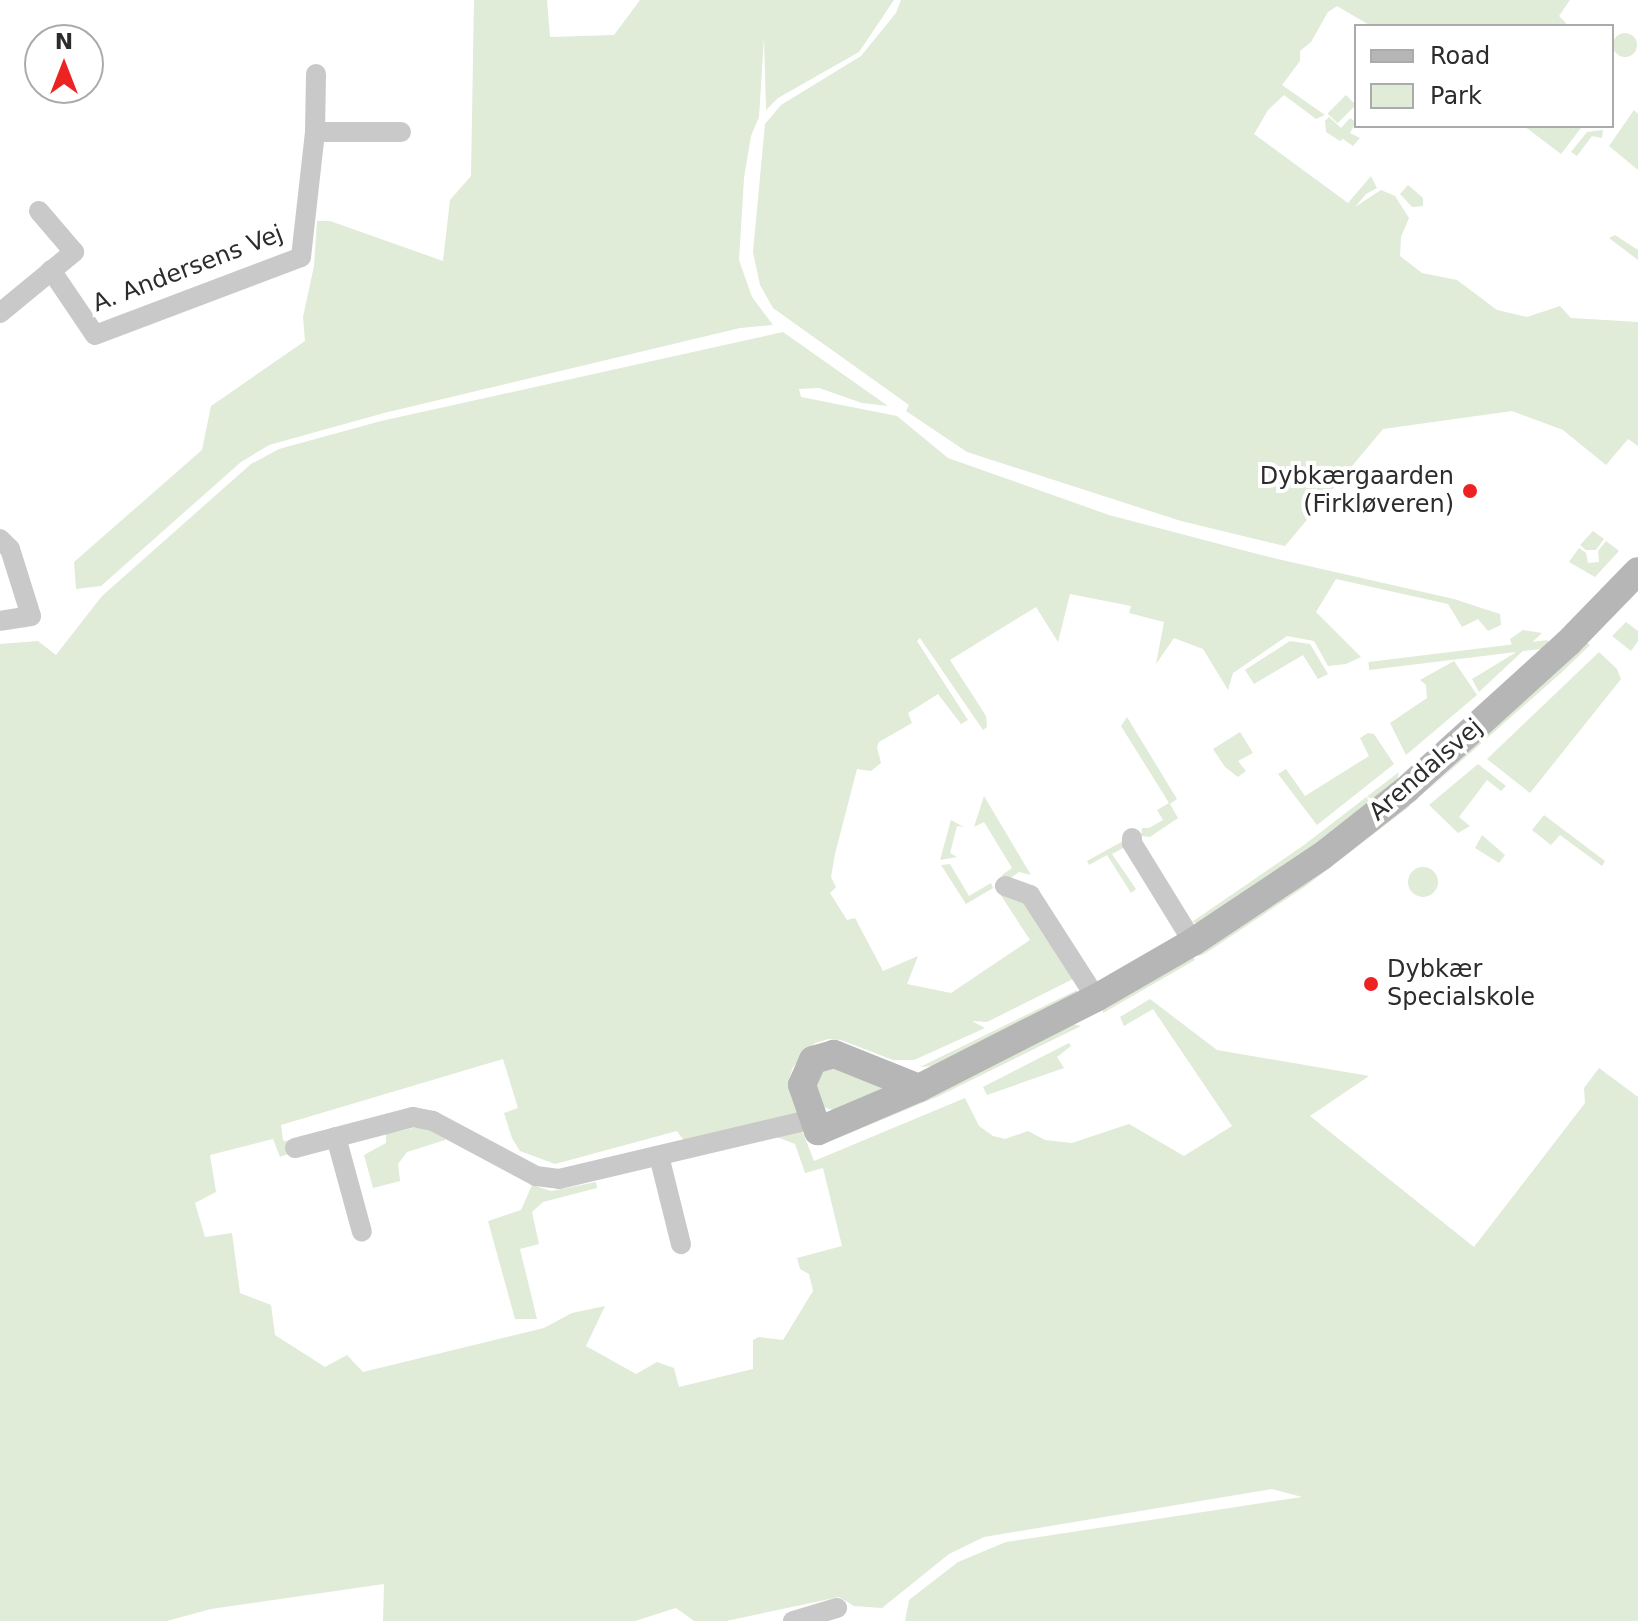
<!DOCTYPE html>
<meta charset="utf-8">
<style>
body{margin:0}
#map{position:relative;width:1638px;height:1621px;overflow:hidden;background:#fff;font-family:"DejaVu Sans",sans-serif}
div>[style]{position:absolute}
.green>*{inset:0;background:#e0ebd8;transform-origin:0 0}
.round{border-radius:50%}
.street>*{height:20px;margin:-10px;padding:0 10px;transform-origin:10px;border-radius:10px;background:#c9c9c9}
.secondary>*{height:28px;margin:-14px;padding:0 14px;transform-origin:14px;border-radius:14px;background:#b6b6b6}
.dots>*{width:22px;height:22px;translate:-50% -50%;box-sizing:border-box;border:4px solid #fff;border-radius:50%}
span{translate:-50% -50%;white-space:nowrap;text-align:center;line-height:1.15;-webkit-text-stroke:8px #fff;paint-order:stroke}
.street-label{font-size:24px;color:#2c2c2c}
.poi-label{font-size:24px;color:#2c2c2c}
.right{translate:-100% -50%;text-align:right}
.left{translate:0 -50%;text-align:left}
.legend{position:absolute;left:1354px;top:24px;width:260px;height:104px;box-sizing:border-box;background:#fff;border:2px solid #ababab;margin:0;padding:10px 14px;list-style:none;font-size:24px;color:#2c2c2c}
.legend li{display:flex;align-items:center;gap:16px;height:40px}
.legend b{width:40px;border:2px solid #ababab}
.north{position:absolute;left:24px;top:24px;width:80px;height:80px;box-sizing:border-box;background:#fff;border:2px solid #ababab;border-radius:50%;rotate:0deg;font-size:22px;font-weight:700;line-height:32px;text-align:center;color:#2c2c2c}
.north::after{content:'';display:block;margin:auto;width:28px;height:36px;background:#ed2323;clip-path:polygon(50% 0,100% 100%,50% 72%,0 100%)}
</style>
<div id="map">
<div class="green">
<div style="clip-path:polygon(474px 0,547px 0,550px 37px,614px 35px,640px 0,894px 0,859px 52px,778px 98px,766px 110px,764px 37px,759px 117px,751px 136px,744px 178px,739px 260px,752px 297px,773px 325px,740px 328px,384px 413px,269px 445px,241px 462px,101px 586px,76px 589px,74px 562px,202px 450px,211px 406px,305px 341px,303px 317px,314px 266px,317px 221px,330px 221px,443px 261px,450px 200px,471px 176px)"></div>
<div style="clip-path:polygon(901px 0,1570px 0,1559px 16px,1566px 23px,1564px 26px,1371px 26px,1337px 6px,1328px 12px,1311px 42px,1300px 51px,1300px 61px,1282px 85px,1325px 115px,1316px 119px,1284px 95px,1268px 110px,1254px 134px,1348px 203px,1371px 176px,1377px 188px,1366px 194px,1355px 207px,1381px 190px,1395px 196px,1409px 218px,1401px 237px,1400px 256px,1422px 273px,1457px 280px,1497px 310px,1527px 317px,1560px 306px,1571px 318px,1638px 322px,1638px 446px,1628px 439px,1606px 465px,1563px 430px,1512px 411px,1383px 429px,1285px 546px,1181px 521px,967px 452px,906px 411px,909px 405px,773px 308px,760px 285px,753px 252px,765px 124px,781px 105px,861px 56px,896px 13px)"></div>
<div class="round" style="left:1613px;top:33px;width:24px;height:24px"></div>
<div style="left:1346px;top:95px;width:14px;height:26px;rotate:45deg"></div>
<div style="clip-path:polygon(1634px 110px,1638px 114px,1638px 170px,1609px 146px)"></div>
<div style="clip-path:polygon(1329px 117px,1341px 128px,1350px 118px,1356px 122px,1350px 133px,1360px 138px,1353px 146px,1343px 139px,1340px 141px,1326px 132px,1325px 121px)"></div>
<div style="clip-path:polygon(1524px 126px,1580px 126px,1581px 128px,1561px 154px)"></div>
<div style="clip-path:polygon(1603px 130px,1602px 138px,1592px 136px,1577px 156px,1571px 152px,1587px 132px)"></div>
<div style="clip-path:polygon(1408px 185px,1423px 198px,1423px 206px,1412px 207px,1400px 194px)"></div>
<div style="clip-path:polygon(1615px 235px,1638px 250px,1638px 260px,1609px 238px)"></div>
<div style="clip-path:polygon(783px 332px,888px 406px,862px 403px,819px 388px,799px 389px,801px 397px,897px 416px,948px 458px,1109px 515px,1265px 556px,1454px 599px,1500px 614px,1501px 625px,1488px 631px,1478px 619px,1462px 627px,1448px 604px,1336px 579px,1316px 612px,1361px 657px,1346px 664px,1328px 666px,1314px 641px,1287px 636px,1233px 673px,1228px 690px,1203px 649px,1174px 638px,1156px 664px,1164px 622px,1129px 613px,1131px 606px,1070px 594px,1058px 642px,1036px 607px,950px 660px,986px 716px,987px 727px,983px 730px,920px 638px,917px 641px,968px 720px,961px 724px,938px 694px,908px 713px,912px 723px,879px 742px,877px 747px,881px 763px,871px 771px,857px 769px,835px 854px,831px 877px,836px 887px,830px 893px,847px 920px,855px 918px,883px 971px,918px 956px,907px 984px,951px 993px,1030px 940px,1000px 894px,1023px 900px,1075px 978px,987px 1022px,972px 1021px,985px 1028px,914px 1060px,893px 1060px,841px 1040px,829px 1039px,815px 1043px,793px 1067px,789px 1079px,798px 1115px,684px 1141px,677px 1131px,555px 1164px,520px 1151px,512px 1138px,504px 1113px,518px 1108px,503px 1059px,281px 1125px,283px 1141px,293px 1140px,295px 1151px,280px 1157px,273px 1139px,210px 1155px,216px 1192px,195px 1203px,205px 1237px,232px 1233px,240px 1293px,271px 1305px,275px 1335px,325px 1367px,347px 1355px,363px 1372px,544px 1328px,572px 1313px,605px 1306px,586px 1346px,636px 1374px,657px 1362px,674px 1368px,679px 1387px,753px 1369px,753px 1340px,759px 1337px,783px 1340px,813px 1291px,809px 1274px,800px 1269px,797px 1258px,842px 1246px,823px 1168px,805px 1173px,795px 1144px,777px 1137px,802px 1130px,814px 1161px,965px 1098px,979px 1126px,993px 1136px,1005px 1139px,1028px 1131px,1045px 1140px,1072px 1143px,1129px 1124px,1184px 1156px,1232px 1126px,1153px 1009px,1124px 1026px,1120px 1017px,1150px 999px,1217px 1050px,1369px 1076px,1310px 1116px,1474px 1247px,1585px 1103px,1584px 1088px,1599px 1068px,1638px 1097px,1638px 1621px,905px 1621px,909px 1600px,958px 1562px,1006px 1542px,1302px 1497px,1272px 1489px,984px 1537px,949px 1554px,882px 1608px,854px 1606px,839px 1597px,726px 1621px,694px 1621px,676px 1608px,635px 1621px,383px 1621px,384px 1584px,211px 1609px,167px 1621px,0 1621px,0 644px,38px 641px,56px 655px,102px 596px,251px 464px,279px 449px,381px 421px)"></div>
<div style="clip-path:polygon(1593px 531px,1604px 539px,1596px 550px,1586px 550px,1580px 545px)"></div>
<div style="clip-path:polygon(1606px 541px,1619px 551px,1595px 577px,1569px 562px,1579px 548px,1586px 553px,1588px 563px,1599px 562px,1598px 551px)"></div>
<div style="clip-path:polygon(1626px 622px,1638px 631px,1638px 641px,1631px 651px,1612px 636px)"></div>
<div style="clip-path:polygon(1523px 630px,1542px 633px,1479px 692px,1472px 679px,1515px 653px,1510px 639px)"></div>
<div style="left:1548px;top:640px;width:8px;height:181px;rotate:83deg"></div>
<div style="clip-path:polygon(1290px 641px,1310px 644px,1328px 674px,1318px 679px,1303px 655px,1254px 684px,1245px 670px)"></div>
<div style="clip-path:polygon(1586px 642px,1590px 645px,1561px 673px,1426px 792px)"></div>
<div style="clip-path:polygon(1599px 652px,1617px 669px,1621px 679px,1530px 793px,1487px 759px)"></div>
<div style="clip-path:polygon(1454px 661px,1477px 695px,1406px 755px,1390px 723px,1427px 698px,1426px 685px,1420px 680px)"></div>
<div style="clip-path:polygon(1127px 717px,1177px 799px,1170px 804px,1178px 818px,1150px 837px,1141px 836px,1142px 828px,1149px 828px,1163px 820px,1157px 810px,1169px 803px,1121px 726px)"></div>
<div style="clip-path:polygon(1240px 732px,1253px 753px,1238px 761px,1246px 771px,1238px 777px,1225px 767px,1213px 749px)"></div>
<div style="clip-path:polygon(1368px 733px,1374px 734px,1394px 764px,1317px 825px,1278px 774px,1286px 769px,1305px 796px,1369px 756px,1360px 738px)"></div>
<div style="clip-path:polygon(1478px 764px,1506px 786px,1501px 791px,1487px 780px,1459px 817px,1470px 826px,1458px 833px,1429px 805px)"></div>
<div style="clip-path:polygon(1399px 772px,1397px 780px,1303px 853px,1197px 923px,1192px 922px,1304px 845px)"></div>
<div style="clip-path:polygon(984px 796px,1031px 875px,1019px 872px,1006px 881px,1002px 875px,1012px 868px,984px 822px,974px 827px)"></div>
<div style="clip-path:polygon(1406px 802px,1410px 806px,1306px 886px,1206px 953px,1199px 956px,1196px 952px)"></div>
<div style="clip-path:polygon(1544px 815px,1605px 861px,1602px 866px,1560px 835px,1551px 845px,1532px 830px)"></div>
<div style="clip-path:polygon(951px 820px,964px 827px,957px 826px,950px 853px,957px 857px,940px 860px)"></div>
<div style="clip-path:polygon(1482px 835px,1505px 855px,1499px 863px,1475px 848px)"></div>
<div style="clip-path:polygon(1123px 841px,1123px 848px,1112px 854px,1136px 889px,1131px 893px,1107px 855px,1089px 865px,1087px 861px)"></div>
<div style="clip-path:polygon(950px 864px,969px 896px,991px 883px,993px 888px,966px 904px,941px 865px)"></div>
<div class="round" style="left:1408px;top:867px;width:30px;height:30px"></div>
<div style="clip-path:polygon(1192px 955px,1195px 960px,1103px 1013px,1103px 1008px)"></div>
<div style="clip-path:polygon(1077px 990px,1077px 996px,933px 1066px,920px 1067px)"></div>
<div style="clip-path:polygon(1073px 1024px,1081px 1026px,939px 1096px,826px 1143px,824px 1138px)"></div>
<div style="clip-path:polygon(1069px 1043px,1071px 1046px,1057px 1057px,1064px 1068px,987px 1095px,983px 1087px)"></div>
<div style="clip-path:polygon(836px 1066px,885px 1089px,833px 1110px,823px 1107px,815px 1094px,816px 1077px,823px 1069px)"></div>
<div style="clip-path:polygon(422px 1126px,445px 1134px,445px 1140px,407px 1152px,398px 1164px,400px 1181px,373px 1188px,364px 1155px,386px 1143px,386px 1134px)"></div>
<div style="clip-path:polygon(596px 1182px,597px 1188px,543px 1202px,532px 1212px,539px 1244px,520px 1249px,537px 1319px,515px 1319px,488px 1221px,521px 1210px,532px 1185px,551px 1191px)"></div>
</div>
<div class="street">
<div style="left:315px;top:132px;width:86px"></div>
<div style="left:51px;top:270px;width:78px;rotate:55.9deg"></div>
<div style="left:95px;top:335px;width:220px;rotate:-20.7deg"></div>
<div style="left:301px;top:257px;width:126px;rotate:-83.6deg"></div>
<div style="left:315px;top:132px;width:58px;rotate:-89deg"></div>
<div style="left:0;top:313px;width:96px;rotate:-39.5deg"></div>
<div style="left:74px;top:252px;width:54px;rotate:-130.5deg"></div>
<div style="left:0;top:539px;width:14px;rotate:45deg"></div>
<div style="left:10px;top:549px;width:70px;rotate:72.6deg"></div>
<div style="left:31px;top:616px;width:31px;rotate:171deg"></div>
<div style="left:1132px;top:838px;width:5px;rotate:90deg"></div>
<div style="left:1132px;top:843px;width:116px;rotate:58.4deg"></div>
<div style="left:1005px;top:886px;width:27px;rotate:20deg"></div>
<div style="left:1030px;top:895px;width:122px;rotate:57.3deg"></div>
<div style="left:336px;top:1137px;width:98px;rotate:74.7deg"></div>
<div style="left:295px;top:1148px;width:122px;rotate:-14.7deg"></div>
<div style="left:413px;top:1117px;width:20px;rotate:11deg"></div>
<div style="left:433px;top:1121px;width:117px;rotate:28.1deg"></div>
<div style="left:536px;top:1176px;width:23px;rotate:7deg"></div>
<div style="left:559px;top:1179px;width:260px;rotate:-13.3deg"></div>
<div style="left:659px;top:1156px;width:91px;rotate:76deg"></div>
<div style="left:793px;top:1621px;width:46px;rotate:-16.5deg"></div>
</div>
<div class="secondary">
<div style="left:919px;top:1088px;width:92px;rotate:-158.2deg"></div>
<div style="left:834px;top:1054px;width:22px;rotate:164deg"></div>
<div style="left:813px;top:1060px;width:27px;rotate:114deg"></div>
<div style="left:802px;top:1085px;width:49px;rotate:70.8deg"></div>
<div style="left:818px;top:1131px;width:110px;rotate:-23.1deg"></div>
<div style="left:919px;top:1088px;width:199px;rotate:-27deg"></div>
<div style="left:1096px;top:998px;width:112px;rotate:-30deg"></div>
<div style="left:1193px;top:942px;width:155px;rotate:-33.7deg"></div>
<div style="left:1322px;top:856px;width:108px;rotate:-38.2deg"></div>
<div style="left:1407px;top:789px;width:217px;rotate:-42.2deg"></div>
<div style="left:1568px;top:643px;width:100px;rotate:-45.8deg"></div>
</div>
<div class="dots">
<div style="left:1470px;top:491px;background:#ed2323"></div>
<div style="left:1371px;top:984px;background:#ed2323"></div>
</div>
<div class="street-label">
<span style="left:188px;top:269px;rotate:-21deg">A. Andersens Vej</span>
<span style="left:1426px;top:770px;rotate:-41deg">Arendalsvej</span>
</div>
<div class="poi-label">
<span class="right" style="left:1454px;top:491px">Dybkærgaarden<br>(Firkløveren)</span>
<span class="left" style="left:1387px;top:984px">Dybkær<br>Specialskole</span>
</div>
<ul class="legend">
<li><b style="height:10px;background:#b6b6b6"></b>Road</li>
<li><b style="height:22px;background:#e0ebd8"></b>Park</li>
</ul>
<div class="north">N</div>
</div>
